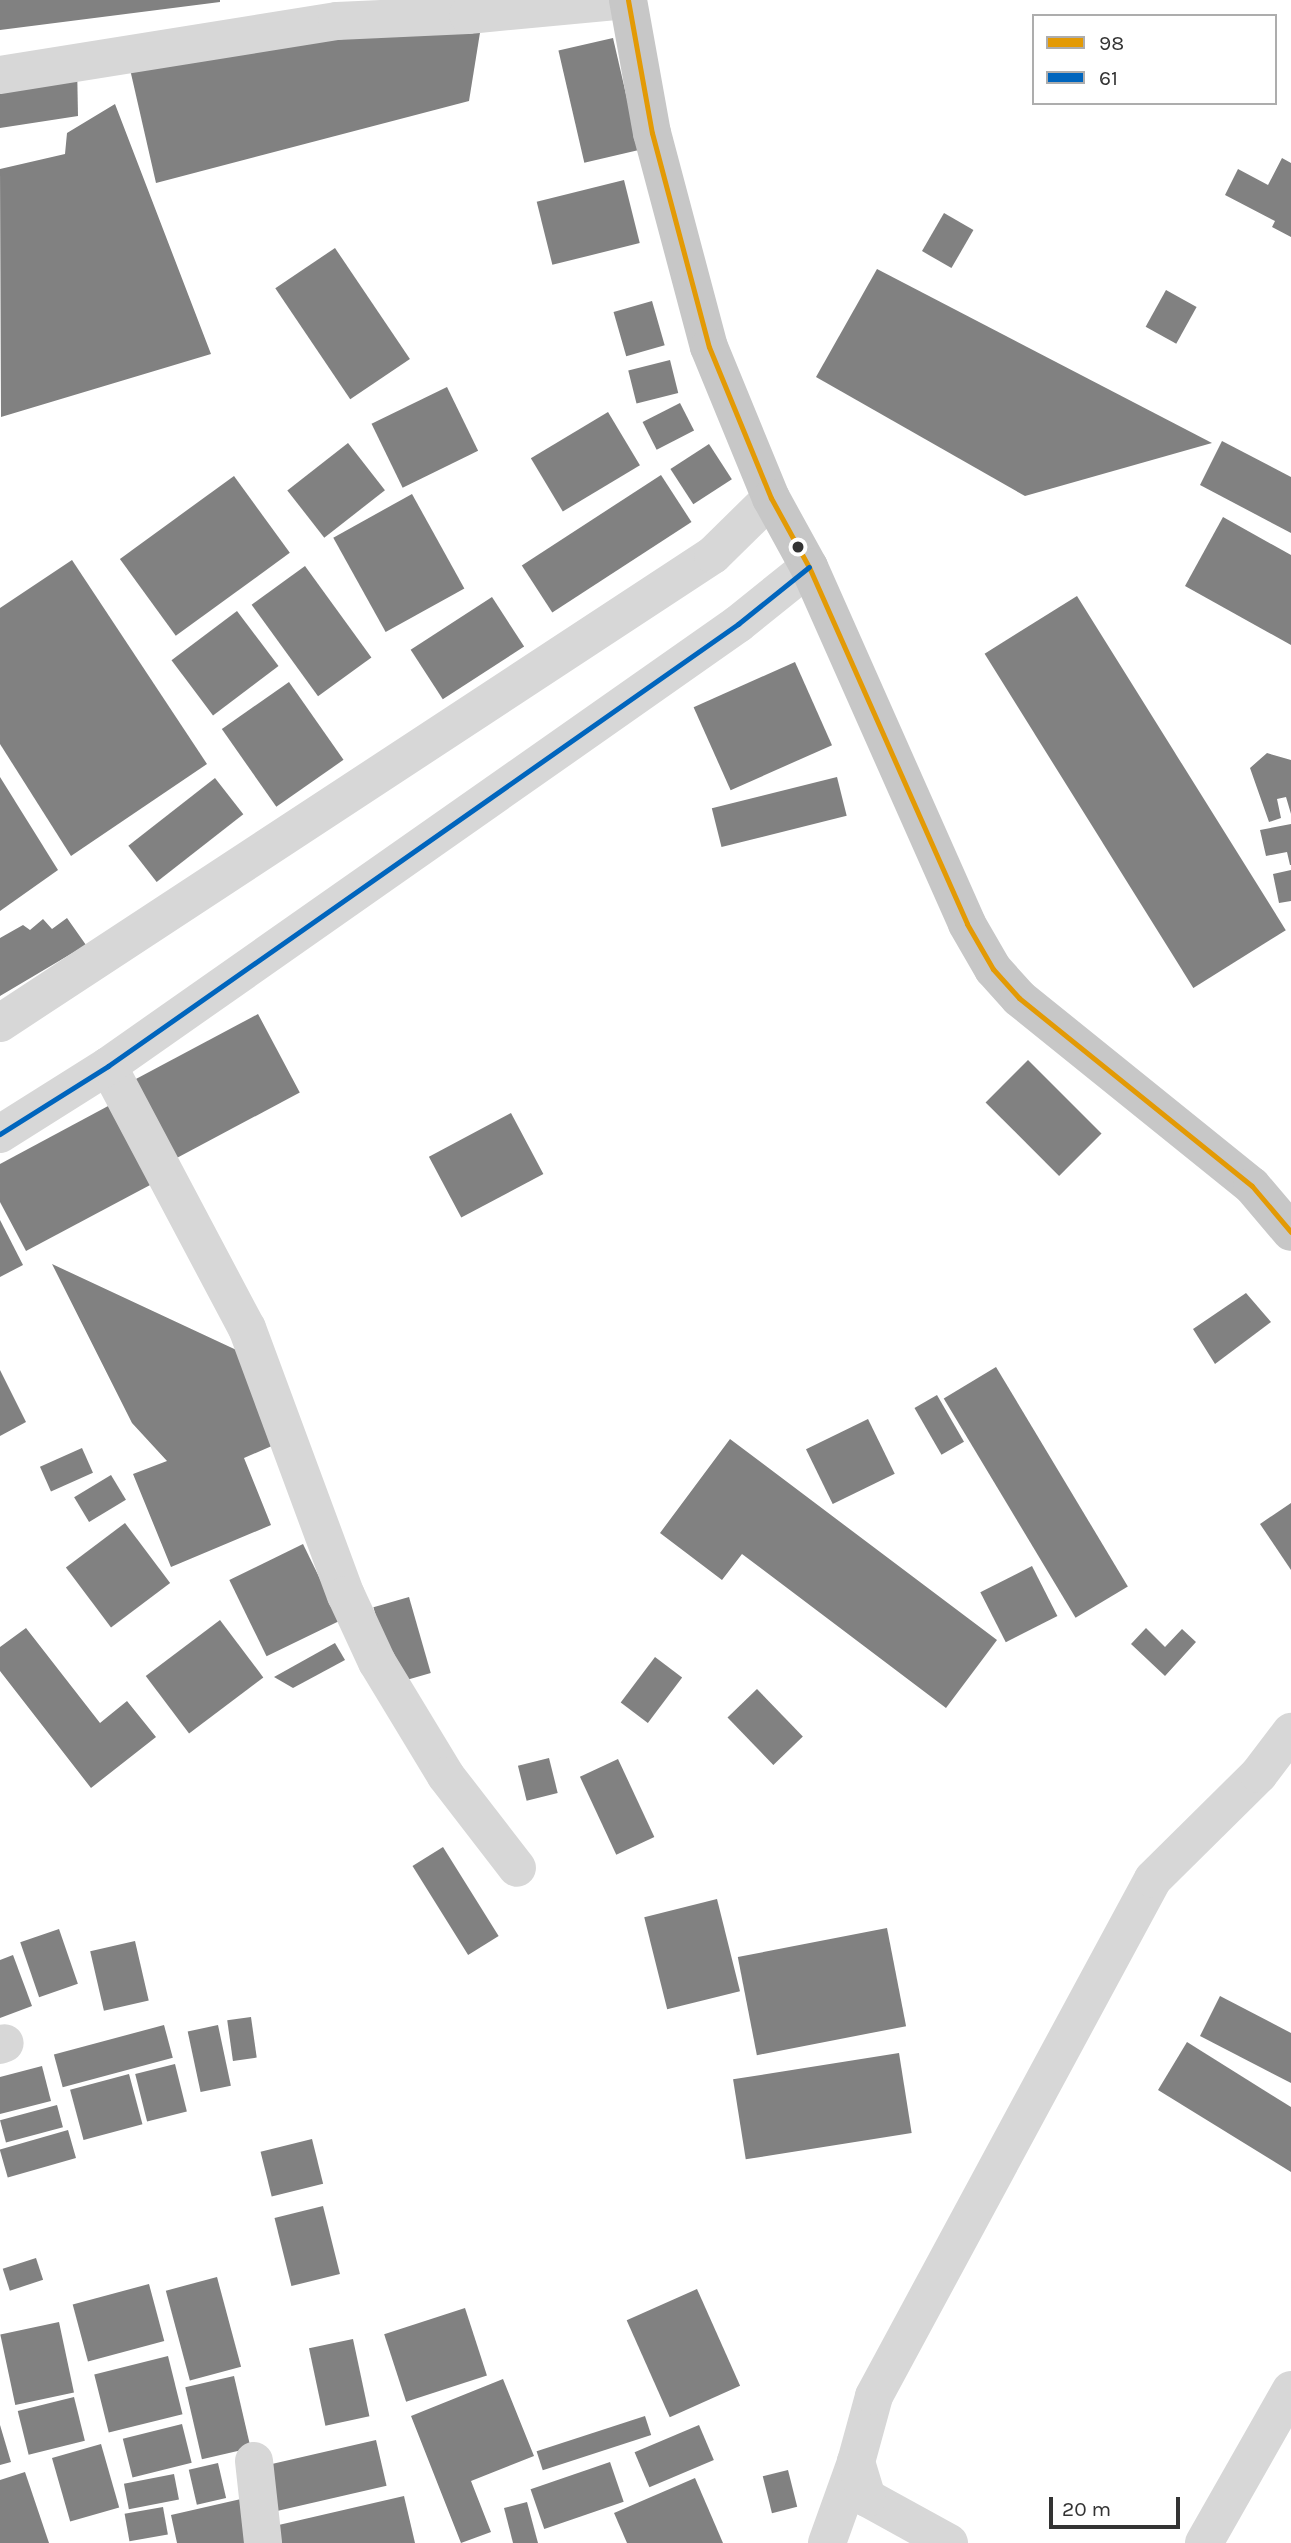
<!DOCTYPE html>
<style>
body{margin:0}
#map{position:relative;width:1291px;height:2543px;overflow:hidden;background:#fff;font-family:Karla,sans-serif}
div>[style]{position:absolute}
.building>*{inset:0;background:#818181;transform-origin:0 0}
.minor>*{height:38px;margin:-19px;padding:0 19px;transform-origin:19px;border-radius:19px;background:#d7d7d7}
.trunk>*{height:38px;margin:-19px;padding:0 19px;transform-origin:19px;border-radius:19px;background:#c7c7c7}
.bus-1>*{height:5px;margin:-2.5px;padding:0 2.5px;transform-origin:2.5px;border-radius:2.5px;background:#e39a05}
.bus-2>*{height:5px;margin:-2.5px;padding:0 2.5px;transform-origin:2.5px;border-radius:2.5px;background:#0065bd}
.dots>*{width:19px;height:19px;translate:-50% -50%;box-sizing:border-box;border:4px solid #fff;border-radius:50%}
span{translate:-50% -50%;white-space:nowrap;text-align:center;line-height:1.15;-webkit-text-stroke:7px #fff;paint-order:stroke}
.legend{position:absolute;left:1032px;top:14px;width:245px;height:91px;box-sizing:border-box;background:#fff;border:2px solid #adadad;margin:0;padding:9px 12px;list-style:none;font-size:21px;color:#333}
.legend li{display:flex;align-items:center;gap:14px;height:35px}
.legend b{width:35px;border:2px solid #adadad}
.scale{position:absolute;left:1049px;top:2497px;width:131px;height:32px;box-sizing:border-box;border:4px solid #333;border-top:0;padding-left:9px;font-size:21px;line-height:24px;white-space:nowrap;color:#333;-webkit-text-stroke:5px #fff;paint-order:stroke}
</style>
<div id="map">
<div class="building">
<div style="clip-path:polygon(0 0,220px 0,220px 2px,0 30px)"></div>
<div style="clip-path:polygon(483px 14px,469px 101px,156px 183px,127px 56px)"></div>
<div style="left:613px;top:38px;width:115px;height:56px;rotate:77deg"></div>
<div style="clip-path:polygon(77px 63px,78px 116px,0 128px,0 75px)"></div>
<div style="clip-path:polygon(115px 104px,211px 354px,1px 417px,0 169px,65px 154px,67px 133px)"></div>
<div style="clip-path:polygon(1282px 158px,1291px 163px,1291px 237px,1272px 227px,1275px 221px,1225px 195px,1238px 169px,1268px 185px)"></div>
<div style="left:624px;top:180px;width:65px;height:90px;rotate:76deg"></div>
<div style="left:944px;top:213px;width:34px;height:44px;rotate:30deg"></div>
<div style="left:335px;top:248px;width:134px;height:72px;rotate:56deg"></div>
<div style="clip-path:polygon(877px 269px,1212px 443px,1025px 496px,816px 377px)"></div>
<div style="left:1166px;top:290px;width:35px;height:42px;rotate:29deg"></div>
<div style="left:652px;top:301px;width:46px;height:40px;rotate:74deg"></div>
<div style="left:670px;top:360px;width:34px;height:43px;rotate:76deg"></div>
<div style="left:447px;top:387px;width:71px;height:84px;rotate:64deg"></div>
<div style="left:680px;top:403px;width:31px;height:42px;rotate:63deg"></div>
<div style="left:608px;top:412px;width:62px;height:90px;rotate:59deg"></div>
<div style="clip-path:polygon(1222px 441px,1291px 477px,1291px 533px,1200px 485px)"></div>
<div style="left:348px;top:443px;width:60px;height:77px;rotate:52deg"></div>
<div style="left:709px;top:444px;width:42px;height:46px;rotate:57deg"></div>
<div style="left:661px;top:475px;width:56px;height:166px;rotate:57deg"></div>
<div style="left:234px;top:476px;width:95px;height:141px;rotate:54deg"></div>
<div style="left:412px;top:494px;width:108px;height:90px;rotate:61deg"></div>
<div style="clip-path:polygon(1223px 517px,1291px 555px,1291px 645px,1185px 586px)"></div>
<div style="clip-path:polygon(72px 560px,207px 764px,71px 856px,0 744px,0 608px)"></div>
<div style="left:305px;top:566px;width:113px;height:66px;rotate:54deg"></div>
<div style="left:1077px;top:596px;width:394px;height:109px;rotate:58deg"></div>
<div style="left:492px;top:597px;width:59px;height:97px;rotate:57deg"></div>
<div style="left:237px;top:611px;width:69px;height:82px;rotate:53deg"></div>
<div style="left:795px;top:662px;width:91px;height:111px;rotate:66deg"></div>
<div style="left:289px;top:682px;width:95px;height:82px;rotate:55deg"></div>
<div style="clip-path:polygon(1267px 753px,1291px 760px,1291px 814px,1286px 797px,1277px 799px,1281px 818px,1269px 822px,1250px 768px)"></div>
<div style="clip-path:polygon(0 777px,58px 870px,0 911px)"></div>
<div style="left:837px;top:777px;width:40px;height:129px;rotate:76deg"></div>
<div style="left:215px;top:778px;width:46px;height:110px;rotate:52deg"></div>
<div style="clip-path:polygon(1291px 824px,1291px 865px,1290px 865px,1287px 852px,1266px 856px,1260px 830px)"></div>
<div style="clip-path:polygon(1291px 870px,1291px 901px,1279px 903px,1273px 874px)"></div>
<div style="clip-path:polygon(67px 918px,86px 945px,0 996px,0 938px,23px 925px,30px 930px,43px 919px,52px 929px)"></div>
<div style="left:258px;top:1014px;width:89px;height:142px;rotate:62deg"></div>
<div style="left:1028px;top:1060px;width:104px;height:60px;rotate:45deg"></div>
<div style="clip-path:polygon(110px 1105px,152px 1184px,26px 1251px,0 1202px,0 1164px)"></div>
<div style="left:511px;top:1113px;width:69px;height:93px;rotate:62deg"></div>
<div style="clip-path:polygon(0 1220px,23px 1265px,0 1277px)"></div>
<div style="clip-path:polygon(52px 1264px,245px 1354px,281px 1442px,244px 1458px,271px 1525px,171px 1567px,133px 1474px,167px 1461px,132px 1423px)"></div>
<div style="clip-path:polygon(1246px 1293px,1271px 1322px,1215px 1364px,1193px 1329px)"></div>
<div style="left:996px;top:1367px;width:256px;height:61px;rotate:59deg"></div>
<div style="clip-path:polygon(0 1370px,26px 1422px,0 1436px)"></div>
<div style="left:937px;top:1395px;width:54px;height:26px;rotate:60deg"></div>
<div style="left:868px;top:1419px;width:61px;height:69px;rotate:64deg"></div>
<div style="clip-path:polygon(730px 1439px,997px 1640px,946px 1708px,742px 1554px,722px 1580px,660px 1533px)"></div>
<div style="left:82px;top:1448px;width:27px;height:46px;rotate:66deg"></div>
<div style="left:111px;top:1475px;width:29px;height:43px;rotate:59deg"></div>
<div style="clip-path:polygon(1291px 1503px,1291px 1570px,1260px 1524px)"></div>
<div style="left:125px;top:1523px;width:75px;height:74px;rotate:53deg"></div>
<div style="left:303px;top:1544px;width:85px;height:82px;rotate:64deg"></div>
<div style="left:1032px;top:1566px;width:56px;height:58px;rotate:63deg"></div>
<div style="left:409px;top:1597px;width:79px;height:37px;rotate:74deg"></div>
<div style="left:220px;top:1620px;width:72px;height:93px;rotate:53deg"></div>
<div style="clip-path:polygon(26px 1628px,100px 1723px,127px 1701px,156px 1737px,91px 1788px,0 1671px,0 1647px)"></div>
<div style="clip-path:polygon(1146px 1628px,1165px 1647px,1182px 1629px,1196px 1642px,1165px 1676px,1131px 1644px)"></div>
<div style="clip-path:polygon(335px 1643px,345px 1660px,293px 1688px,274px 1677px)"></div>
<div style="left:655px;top:1657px;width:34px;height:57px;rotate:37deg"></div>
<div style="left:757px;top:1689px;width:66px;height:41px;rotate:46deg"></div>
<div style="left:549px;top:1758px;width:36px;height:32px;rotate:76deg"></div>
<div style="left:618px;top:1759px;width:86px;height:42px;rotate:65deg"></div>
<div style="left:443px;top:1847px;width:105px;height:36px;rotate:58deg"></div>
<div style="left:717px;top:1899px;width:95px;height:75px;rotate:76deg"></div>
<div style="left:887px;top:1928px;width:100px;height:152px;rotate:79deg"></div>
<div style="left:59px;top:1929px;width:58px;height:41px;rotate:71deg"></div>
<div style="left:135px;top:1941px;width:61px;height:46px;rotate:77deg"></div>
<div style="clip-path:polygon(13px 1955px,32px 2006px,0 2018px,0 1960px)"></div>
<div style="clip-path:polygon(1220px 1996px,1291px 2033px,1291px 2083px,1200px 2036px)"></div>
<div style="left:251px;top:2017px;width:41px;height:24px;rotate:82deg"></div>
<div style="left:164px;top:2025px;width:34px;height:114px;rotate:75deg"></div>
<div style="left:218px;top:2025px;width:62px;height:31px;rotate:78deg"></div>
<div style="clip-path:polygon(1187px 2042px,1291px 2107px,1291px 2172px,1158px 2090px)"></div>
<div style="left:899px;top:2053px;width:81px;height:168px;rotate:81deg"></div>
<div style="left:175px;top:2064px;width:49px;height:41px;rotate:76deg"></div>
<div style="clip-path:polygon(42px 2066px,51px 2101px,0 2114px,0 2077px)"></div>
<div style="left:129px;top:2074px;width:52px;height:61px;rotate:75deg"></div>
<div style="left:57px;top:2105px;width:23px;height:59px;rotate:75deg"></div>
<div style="left:68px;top:2130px;width:29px;height:71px;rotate:74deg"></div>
<div style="left:312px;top:2139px;width:46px;height:53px;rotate:76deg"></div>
<div style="left:323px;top:2206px;width:70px;height:50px;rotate:76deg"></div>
<div style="left:36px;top:2258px;width:23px;height:35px;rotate:72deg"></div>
<div style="left:217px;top:2277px;width:93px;height:53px;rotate:75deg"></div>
<div style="left:149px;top:2284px;width:59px;height:79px;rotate:75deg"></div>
<div style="left:697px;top:2289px;width:106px;height:77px;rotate:66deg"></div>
<div style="left:465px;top:2308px;width:71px;height:85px;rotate:72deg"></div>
<div style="left:59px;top:2322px;width:72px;height:60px;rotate:78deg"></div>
<div style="left:353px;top:2339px;width:79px;height:45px;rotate:78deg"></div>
<div style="left:168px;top:2356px;width:60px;height:76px;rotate:76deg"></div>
<div style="left:234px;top:2376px;width:74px;height:50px;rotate:77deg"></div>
<div style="clip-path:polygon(503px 2379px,534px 2456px,471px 2481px,491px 2532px,461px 2543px,411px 2416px)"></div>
<div style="left:74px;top:2397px;width:45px;height:58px;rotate:76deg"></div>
<div style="left:645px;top:2416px;width:20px;height:114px;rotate:72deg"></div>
<div style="left:182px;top:2424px;width:40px;height:61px;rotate:76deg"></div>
<div style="clip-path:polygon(0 2425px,11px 2462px,0 2465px)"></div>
<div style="left:699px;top:2425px;width:38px;height:70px;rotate:67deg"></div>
<div style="left:376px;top:2440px;width:47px;height:118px;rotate:77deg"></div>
<div style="left:101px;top:2444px;width:66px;height:51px;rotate:74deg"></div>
<div style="left:610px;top:2462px;width:42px;height:84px;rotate:71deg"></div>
<div style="left:218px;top:2463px;width:36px;height:30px;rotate:77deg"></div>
<div style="left:788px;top:2470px;width:38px;height:26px;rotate:76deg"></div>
<div style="clip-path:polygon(25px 2472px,49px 2543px,0 2543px,0 2480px)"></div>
<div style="left:174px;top:2474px;width:26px;height:51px;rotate:79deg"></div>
<div style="clip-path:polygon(695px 2478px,723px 2543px,627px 2543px,614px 2513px)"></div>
<div style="clip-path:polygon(404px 2496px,415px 2543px,274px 2543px,270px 2527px)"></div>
<div style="clip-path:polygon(241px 2499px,250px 2543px,177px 2543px,171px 2515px)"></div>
<div style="clip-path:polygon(527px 2502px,538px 2543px,513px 2543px,504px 2508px)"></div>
<div style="left:163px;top:2507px;width:28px;height:39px;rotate:80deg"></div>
</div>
<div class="minor">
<div style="left:0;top:75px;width:341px;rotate:-9.1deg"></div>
<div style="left:337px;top:21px;width:131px;rotate:-2.6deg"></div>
<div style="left:468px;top:15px;width:159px;rotate:-5.4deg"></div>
<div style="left:0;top:1023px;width:853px;rotate:-33.28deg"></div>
<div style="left:713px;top:555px;width:81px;rotate:-44.5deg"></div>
<div style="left:108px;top:1066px;width:297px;rotate:62.1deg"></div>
<div style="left:247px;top:1328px;width:285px;rotate:69.7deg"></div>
<div style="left:346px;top:1595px;width:74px;rotate:65.2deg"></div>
<div style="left:377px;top:1662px;width:133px;rotate:58.8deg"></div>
<div style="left:446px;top:1776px;width:116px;rotate:52.3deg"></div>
<div style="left:0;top:1134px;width:128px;rotate:-32.2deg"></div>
<div style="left:108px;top:1066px;width:770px;rotate:-35.05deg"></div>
<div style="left:738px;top:624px;width:91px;rotate:-38.8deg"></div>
<div style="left:0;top:2045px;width:5px;rotate:-22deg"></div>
<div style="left:254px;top:2461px;width:82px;rotate:83.7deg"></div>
<div style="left:827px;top:2543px;width:86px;rotate:-70.3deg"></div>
<div style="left:949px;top:2543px;width:94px;rotate:-151.2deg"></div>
<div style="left:867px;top:2498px;width:38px;rotate:-107deg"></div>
<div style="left:856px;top:2462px;width:68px;rotate:-74.7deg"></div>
<div style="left:874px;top:2396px;width:587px;rotate:-61.65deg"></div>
<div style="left:1153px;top:1879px;width:149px;rotate:-44.7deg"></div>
<div style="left:1259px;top:1774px;width:53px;rotate:-52.7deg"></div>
<div style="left:1204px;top:2543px;width:176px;rotate:-60.4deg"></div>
</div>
<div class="trunk">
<div style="left:628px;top:0;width:135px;rotate:79.8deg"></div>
<div style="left:652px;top:133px;width:221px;rotate:75.1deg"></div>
<div style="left:709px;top:347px;width:163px;rotate:67.7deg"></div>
<div style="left:771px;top:498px;width:79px;rotate:61.2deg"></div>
<div style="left:809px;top:567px;width:390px;rotate:66.1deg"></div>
<div style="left:967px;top:924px;width:52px;rotate:60deg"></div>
<div style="left:993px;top:969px;width:39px;rotate:48deg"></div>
<div style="left:1019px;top:998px;width:299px;rotate:38.9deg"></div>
<div style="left:1252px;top:1186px;width:60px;rotate:49.7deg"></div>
</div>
<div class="bus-1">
<div style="left:628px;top:0;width:135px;rotate:79.8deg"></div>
<div style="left:652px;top:133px;width:221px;rotate:75.1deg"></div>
<div style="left:709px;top:347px;width:163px;rotate:67.7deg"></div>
<div style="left:771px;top:498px;width:79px;rotate:61.2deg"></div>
<div style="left:809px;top:567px;width:390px;rotate:66.1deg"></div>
<div style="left:967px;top:924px;width:52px;rotate:60deg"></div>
<div style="left:993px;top:969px;width:39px;rotate:48deg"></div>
<div style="left:1019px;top:998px;width:299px;rotate:38.9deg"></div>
<div style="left:1252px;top:1186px;width:60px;rotate:49.7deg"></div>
</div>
<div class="bus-2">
<div style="left:0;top:1134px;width:128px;rotate:-32.2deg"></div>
<div style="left:108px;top:1066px;width:770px;rotate:-35.05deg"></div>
<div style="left:738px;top:624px;width:91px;rotate:-38.8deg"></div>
</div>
<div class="dots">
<div style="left:798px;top:547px;background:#333"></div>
</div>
<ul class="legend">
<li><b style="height:9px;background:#e39a05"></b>98</li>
<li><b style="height:9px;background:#0065bd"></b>61</li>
</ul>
<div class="scale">20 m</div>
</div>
